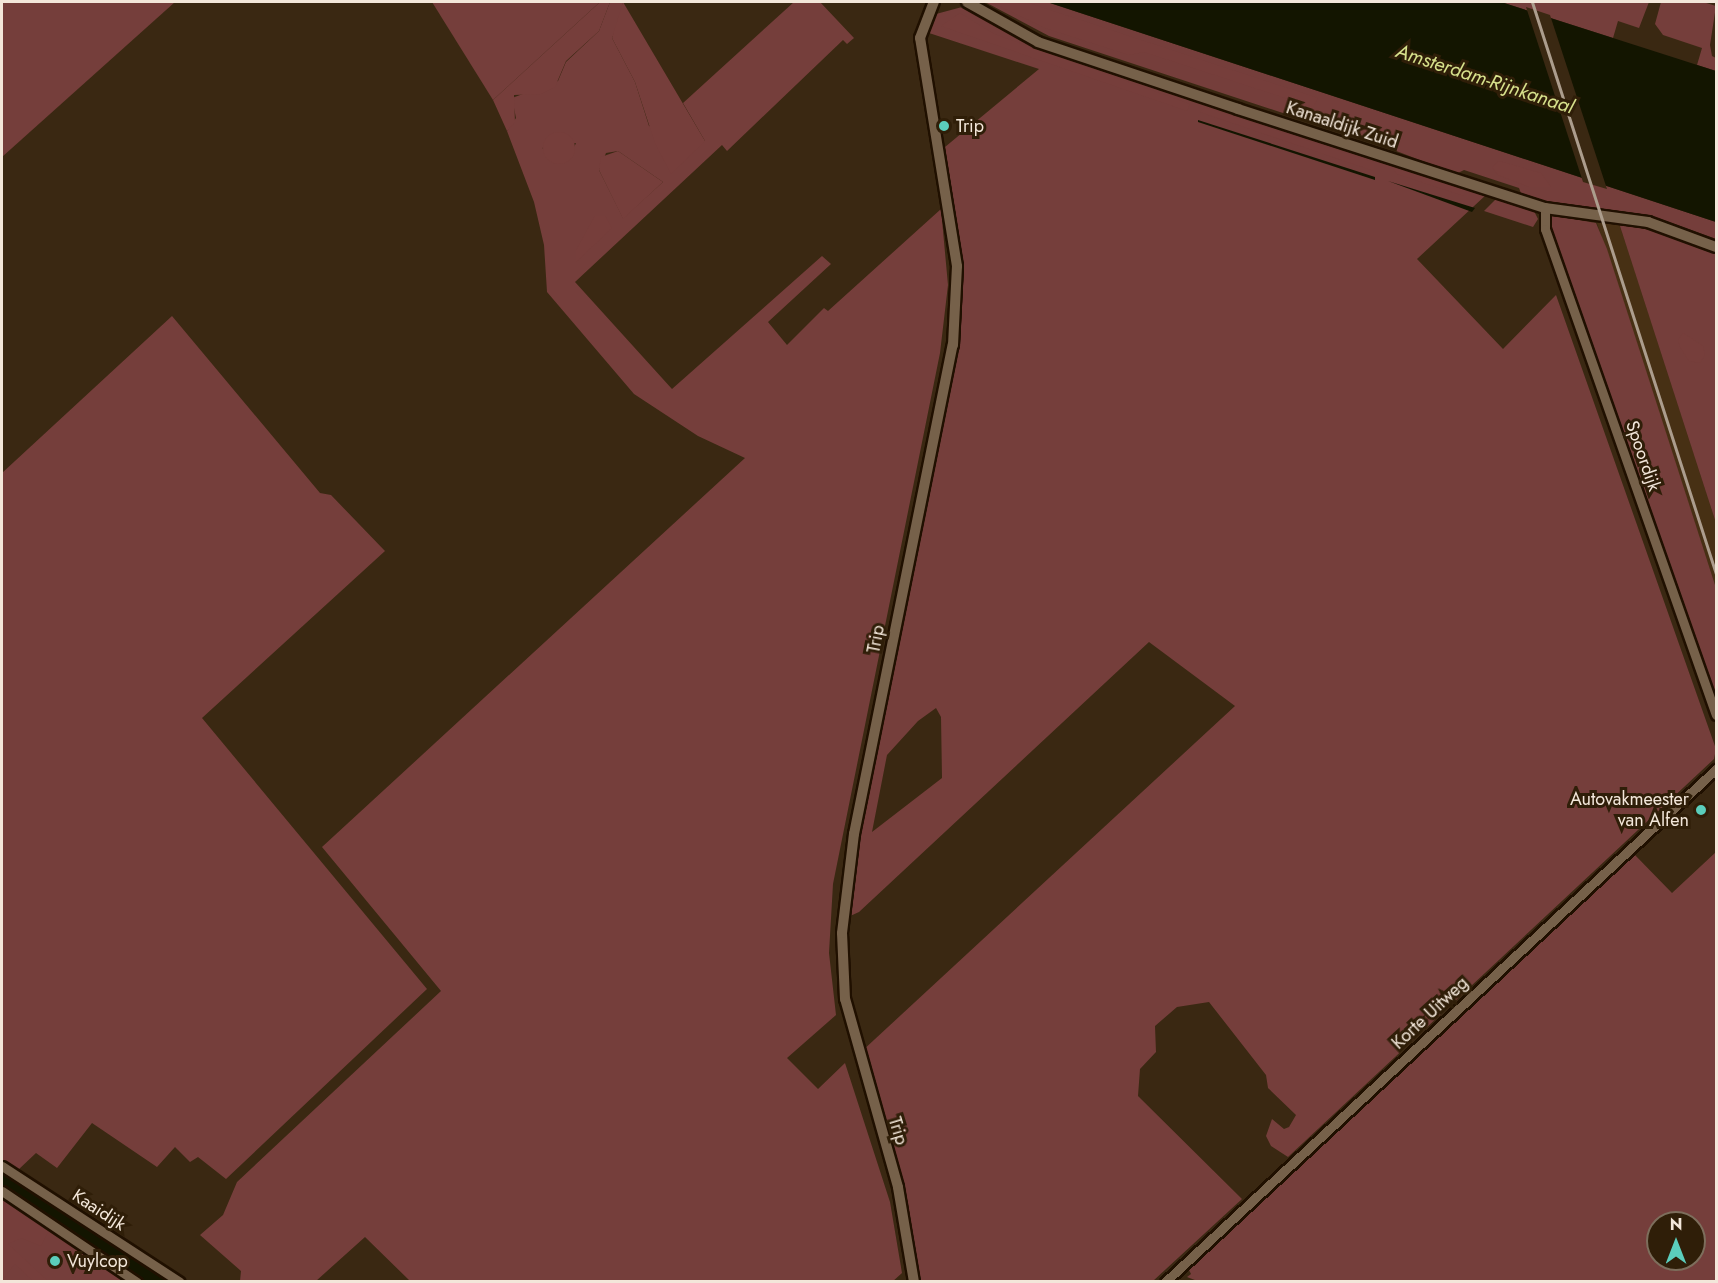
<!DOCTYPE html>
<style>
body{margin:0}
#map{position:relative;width:1718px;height:1283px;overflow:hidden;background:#3a2812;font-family:Jost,sans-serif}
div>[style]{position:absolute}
.built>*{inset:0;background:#473014}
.green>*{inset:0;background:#753e3b}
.forest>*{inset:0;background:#763e3b}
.round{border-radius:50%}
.water>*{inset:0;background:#131500}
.pier>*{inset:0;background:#3a2812}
.roads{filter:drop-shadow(2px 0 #201000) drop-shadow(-2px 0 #201000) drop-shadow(0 2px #201000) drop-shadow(0 -2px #201000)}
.minor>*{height:9px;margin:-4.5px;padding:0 4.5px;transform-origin:4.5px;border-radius:4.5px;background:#76614a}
.tertiary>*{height:10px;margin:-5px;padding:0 5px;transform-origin:5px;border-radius:5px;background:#76614a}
.rail>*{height:3px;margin:-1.5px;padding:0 1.5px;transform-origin:1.5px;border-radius:1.5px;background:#ac9d8d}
.dots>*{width:16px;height:16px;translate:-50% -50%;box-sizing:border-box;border:3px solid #2f1e08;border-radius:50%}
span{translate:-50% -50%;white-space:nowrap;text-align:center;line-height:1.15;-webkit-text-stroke:6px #2f1e08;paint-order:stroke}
.street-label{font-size:18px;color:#f3e7da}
.poi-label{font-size:18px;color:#f3e7da}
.left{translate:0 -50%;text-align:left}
.right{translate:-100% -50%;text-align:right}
.water-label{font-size:20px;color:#d7e18c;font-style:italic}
.frame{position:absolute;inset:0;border:3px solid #f3e7da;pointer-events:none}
.north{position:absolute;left:1646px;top:1211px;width:60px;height:60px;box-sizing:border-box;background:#2f1e08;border:2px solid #7d6e5c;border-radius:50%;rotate:0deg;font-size:16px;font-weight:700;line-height:24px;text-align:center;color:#f3e7da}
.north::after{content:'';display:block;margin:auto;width:21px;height:27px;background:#5bcebc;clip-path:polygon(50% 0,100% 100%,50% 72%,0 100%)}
</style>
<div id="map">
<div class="built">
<div style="clip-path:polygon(1525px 2px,1546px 2px,1635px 272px,1716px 523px,1716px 588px)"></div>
</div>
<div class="green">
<div style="clip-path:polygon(2px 2px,175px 2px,2px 157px)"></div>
<div style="clip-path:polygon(432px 2px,600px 2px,493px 100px)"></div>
<div style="clip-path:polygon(evenodd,610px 2px,623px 2px,620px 20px,612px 38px,635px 82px,649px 126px,705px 141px,683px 103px,794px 2px,820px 2px,854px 38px,847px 44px,843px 40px,727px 151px,722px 145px,575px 282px,672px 389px,822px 256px,831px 264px,768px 322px,787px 345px,824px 308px,828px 311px,941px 209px,948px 285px,940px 353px,833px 884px,829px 953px,836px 1015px,787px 1058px,818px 1089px,845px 1063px,890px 1202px,902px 1273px,892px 1282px,410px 1281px,365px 1237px,316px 1281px,240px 1281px,241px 1271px,200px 1235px,223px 1215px,237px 1182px,441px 991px,322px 847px,745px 458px,698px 436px,634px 394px,547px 292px,544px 245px,534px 202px,507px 131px,516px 118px,512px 98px,558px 81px,566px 62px,599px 31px,610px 2px,576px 143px,570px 157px,542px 148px,576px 143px,610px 2px,618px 151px,663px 182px,623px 218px,599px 170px,606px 153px,618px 151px)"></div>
<div style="clip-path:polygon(985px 2px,1047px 2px,1716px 222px,1716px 239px,1655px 217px,1588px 211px,1522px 196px,1519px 188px,1464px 170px,1456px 174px,1386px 147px,1049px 36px)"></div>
<div style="clip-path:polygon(1501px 2px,1649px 2px,1639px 28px,1618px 21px,1613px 38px)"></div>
<div style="clip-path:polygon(1661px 2px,1703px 2px,1716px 6px,1710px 45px,1712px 56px,1716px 58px,1716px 71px,1697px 65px,1702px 48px,1663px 35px,1655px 24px)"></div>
<div style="clip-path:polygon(evenodd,962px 7px,1042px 50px,1487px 194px,1417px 259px,1503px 349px,1556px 295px,1716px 749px,1714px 759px,1288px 1157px,1271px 1146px,1266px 1136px,1272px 1119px,1284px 1129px,1289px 1127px,1296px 1115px,1268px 1088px,1266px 1075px,1209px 1002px,1177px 1007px,1155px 1026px,1156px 1052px,1140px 1069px,1138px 1096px,1242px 1199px,1153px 1281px,918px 1281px,908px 1203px,861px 1052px,1235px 706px,1149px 642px,859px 912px,848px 917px,863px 817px,958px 334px,961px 248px,945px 147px,1039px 69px,929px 33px,936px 14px,962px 7px,936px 708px,941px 717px,942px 778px,872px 832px,887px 755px,918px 721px,936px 708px)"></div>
<div style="clip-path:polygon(1498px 197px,1532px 207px,1538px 219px,1533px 227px,1484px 211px)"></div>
<div style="clip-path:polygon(1551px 215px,1596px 223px,1607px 249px,1716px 588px,1716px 701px,1549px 234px,1548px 219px)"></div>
<div style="clip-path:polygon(1619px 223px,1671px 235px,1716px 253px,1716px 523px)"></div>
<div style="clip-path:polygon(172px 316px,320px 493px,331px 495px,385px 551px,202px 718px,427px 989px,226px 1179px,198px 1157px,190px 1162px,175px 1147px,157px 1167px,92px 1123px,57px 1168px,36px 1153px,17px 1171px,2px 1161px,2px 473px)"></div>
<div style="clip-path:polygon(evenodd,1716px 852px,1716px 1281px,1200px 1282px,1187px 1277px,1191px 1274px,1186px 1264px,1356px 1113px,1634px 854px,1672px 893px,1716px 852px,1658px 1223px,1694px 1223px,1694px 1259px,1658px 1259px,1658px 1223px)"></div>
<div style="clip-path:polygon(2px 1198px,123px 1278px,120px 1282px,2px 1281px)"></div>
</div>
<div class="forest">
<div style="clip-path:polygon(600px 2px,610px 2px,599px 31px,566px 61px,555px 87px,541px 94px,514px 95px,515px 122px,507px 131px,493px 100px)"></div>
<div style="clip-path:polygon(623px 2px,705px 141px,671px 174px,655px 143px,635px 82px,612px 38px)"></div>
<div style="clip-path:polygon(991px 2px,1026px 2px,1318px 98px,1313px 107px,1144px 52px,1129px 55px,1045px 28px)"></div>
<div style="clip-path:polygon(960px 13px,994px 34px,1190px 104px,1187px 111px,941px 26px)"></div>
<div style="clip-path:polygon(1205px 107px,1374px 162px,1374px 171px,1200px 112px)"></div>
<div class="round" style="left:543px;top:132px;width:32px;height:32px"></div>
<div style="clip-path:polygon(618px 151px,663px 182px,623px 219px,599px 170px,601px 157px)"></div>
<div style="clip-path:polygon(1499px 161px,1541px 173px,1551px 187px,1529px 187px,1498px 175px,1492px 167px)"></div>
<div style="clip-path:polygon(1392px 167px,1464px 189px,1464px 196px,1397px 174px)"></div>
<div style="clip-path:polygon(595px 216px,605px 216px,612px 228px,576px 262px,576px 250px)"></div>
<div style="clip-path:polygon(1683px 333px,1703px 346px,1705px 355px,1700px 363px,1689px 361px,1680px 347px,1678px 340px)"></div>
<div style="clip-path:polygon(2px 1198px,49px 1230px,41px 1246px,21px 1238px,8px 1244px,48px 1281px,33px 1281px,15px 1264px,2px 1280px)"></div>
</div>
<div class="water">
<div style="clip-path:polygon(1047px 2px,1501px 2px,1716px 71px,1716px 222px)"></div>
<div style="clip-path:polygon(1198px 120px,1375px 177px,1375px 180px,1198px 122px)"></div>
<div style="clip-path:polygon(1388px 181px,1475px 208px,1472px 212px)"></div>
<div style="clip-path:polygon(2px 1172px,168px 1281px,144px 1281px,25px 1203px,2px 1187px)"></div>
</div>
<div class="pier">
<div style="clip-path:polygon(1526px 7px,1550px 15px,1607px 189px,1583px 182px)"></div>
</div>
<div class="roads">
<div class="minor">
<div style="left:1545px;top:208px;width:21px;rotate:90deg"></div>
<div style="left:1545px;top:229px;width:515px;rotate:70.62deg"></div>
<div style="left:2px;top:1166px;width:212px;rotate:33.1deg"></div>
<div style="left:2px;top:1191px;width:163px;rotate:34deg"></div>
<div style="left:1165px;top:1282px;width:753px;rotate:-42.95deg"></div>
</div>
<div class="tertiary">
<div style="left:967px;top:2px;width:81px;rotate:29.4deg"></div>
<div style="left:1038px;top:42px;width:211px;rotate:18.5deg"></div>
<div style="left:1238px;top:109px;width:323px;rotate:17.9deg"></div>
<div style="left:1545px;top:208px;width:104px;rotate:7.7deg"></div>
<div style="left:1648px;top:222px;width:72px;rotate:20.2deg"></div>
<div style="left:914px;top:1282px;width:96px;rotate:-99.6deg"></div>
<div style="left:898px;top:1187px;width:195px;rotate:-105.7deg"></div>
<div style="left:845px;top:999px;width:66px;rotate:-92.6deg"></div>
<div style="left:842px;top:933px;width:100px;rotate:-83.1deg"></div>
<div style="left:854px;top:834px;width:499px;rotate:-78.6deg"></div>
<div style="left:953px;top:345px;width:79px;rotate:-87.1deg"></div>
<div style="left:957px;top:266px;width:231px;rotate:-99.2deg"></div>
<div style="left:920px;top:38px;width:39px;rotate:-69deg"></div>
</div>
</div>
<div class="rail">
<div style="left:1532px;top:2px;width:601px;rotate:72.17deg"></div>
</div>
<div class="dots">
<div style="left:944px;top:126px;background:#5bcebc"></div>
<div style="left:1701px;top:810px;background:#5bcebc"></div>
<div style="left:55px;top:1261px;background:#5bcebc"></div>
</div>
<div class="street-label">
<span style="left:1342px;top:125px;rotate:18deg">Kanaaldijk Zuid</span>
<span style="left:1643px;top:456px;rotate:71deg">Spoordijk</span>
<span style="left:876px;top:639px;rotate:-79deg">Trip</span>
<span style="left:1430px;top:1013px;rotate:-43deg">Korte Uitweg</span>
<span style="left:898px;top:1131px;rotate:73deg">Trip</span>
<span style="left:99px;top:1210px;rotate:33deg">Kaaidijk</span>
</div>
<div class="poi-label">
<span class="left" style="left:956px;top:126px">Trip</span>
<span class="right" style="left:1689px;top:810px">Autovakmeester<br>van Alfen</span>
<span class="left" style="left:67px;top:1261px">Vuylcop</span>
</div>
<div class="water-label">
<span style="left:1485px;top:79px;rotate:18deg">Amsterdam-Rijnkanaal</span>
</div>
<div class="frame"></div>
<div class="north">N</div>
</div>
